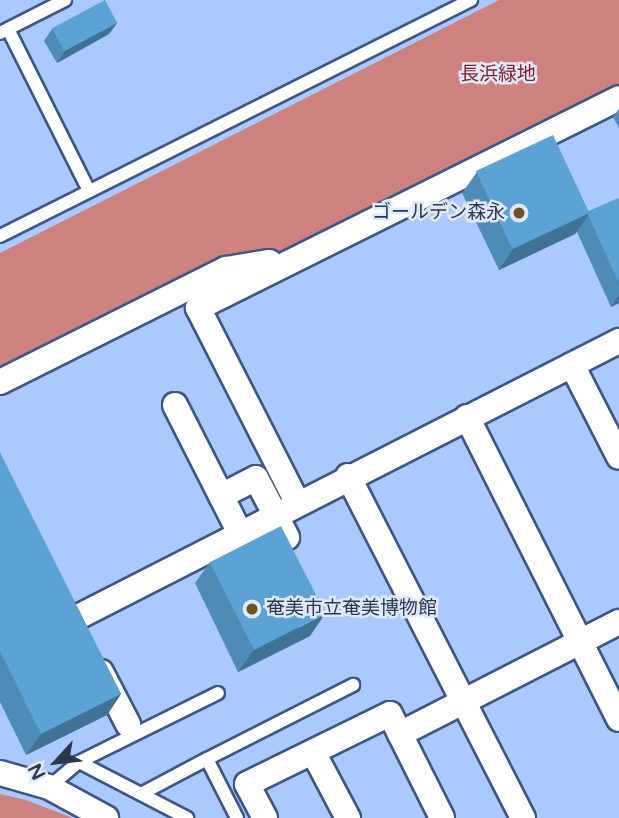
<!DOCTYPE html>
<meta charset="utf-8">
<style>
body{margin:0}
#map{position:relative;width:619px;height:818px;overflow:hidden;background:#aac9fe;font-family:"Varela Round","Noto Sans JP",sans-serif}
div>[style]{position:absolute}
.green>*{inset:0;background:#ce8280}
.roads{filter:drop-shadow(2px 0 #3d5685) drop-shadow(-2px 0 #3d5685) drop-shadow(0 2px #3d5685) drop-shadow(0 -2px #3d5685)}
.lane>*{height:12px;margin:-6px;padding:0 6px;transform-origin:6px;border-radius:6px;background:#fff}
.street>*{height:24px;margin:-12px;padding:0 12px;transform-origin:12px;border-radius:12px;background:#fff}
.wall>*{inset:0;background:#4e8cb7}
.shaded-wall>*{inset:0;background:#407295}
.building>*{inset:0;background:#5ba3d5;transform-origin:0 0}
.dots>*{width:19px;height:19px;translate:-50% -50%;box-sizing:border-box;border:4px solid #e0e9fa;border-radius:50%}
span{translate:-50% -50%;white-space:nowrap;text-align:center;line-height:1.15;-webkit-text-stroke:5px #e0e9fa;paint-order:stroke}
.park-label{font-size:19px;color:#832027}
.poi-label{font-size:19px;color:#2c384d}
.right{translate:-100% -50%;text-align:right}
.left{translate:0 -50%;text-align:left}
.north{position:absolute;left:21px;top:727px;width:70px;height:70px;-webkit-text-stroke:5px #e0e9fa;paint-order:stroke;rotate:243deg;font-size:19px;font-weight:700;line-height:28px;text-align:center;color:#2c384d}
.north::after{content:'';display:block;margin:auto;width:24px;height:32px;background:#2c384d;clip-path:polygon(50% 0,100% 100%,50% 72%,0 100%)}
</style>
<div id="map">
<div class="green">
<div style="clip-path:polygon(499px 0,619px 0,619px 90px,293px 252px,221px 263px,0 372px,0 253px)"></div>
<div style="clip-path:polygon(0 794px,26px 800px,73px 818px,0 818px)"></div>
</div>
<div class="roads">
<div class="lane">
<div style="left:8px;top:29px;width:181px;rotate:63.4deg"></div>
<div style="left:0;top:33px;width:73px;rotate:-26.9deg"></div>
<div style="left:0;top:236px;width:527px;rotate:-26.61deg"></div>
<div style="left:79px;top:762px;width:122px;rotate:27.4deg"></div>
<div style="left:49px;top:787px;width:39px;rotate:-40deg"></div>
<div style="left:79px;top:762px;width:155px;rotate:-26.4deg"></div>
<div style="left:141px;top:794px;width:75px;rotate:-27.9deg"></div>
<div style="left:237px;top:818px;width:66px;rotate:-117deg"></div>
<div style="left:207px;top:759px;width:164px;rotate:-26.9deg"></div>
</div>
<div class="street">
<div style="left:572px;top:365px;width:103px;rotate:62.9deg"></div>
<div style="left:0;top:382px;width:253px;rotate:-26.6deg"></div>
<div style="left:226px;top:269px;width:44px;rotate:-9.2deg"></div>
<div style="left:175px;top:405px;width:141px;rotate:63.1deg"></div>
<div style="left:467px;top:417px;width:338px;rotate:63.3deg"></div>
<div style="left:348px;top:476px;width:384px;rotate:62.9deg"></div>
<div style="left:221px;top:496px;width:39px;rotate:-27deg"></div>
<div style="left:256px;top:478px;width:67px;rotate:62.3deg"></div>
<div style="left:297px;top:502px;width:218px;rotate:-117deg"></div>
<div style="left:198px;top:308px;width:470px;rotate:-26.5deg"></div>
<div style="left:74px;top:619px;width:612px;rotate:-27.03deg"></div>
<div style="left:101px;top:672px;width:59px;rotate:62.6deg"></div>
<div style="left:400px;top:734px;width:246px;rotate:-27.1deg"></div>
<div style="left:313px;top:752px;width:75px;rotate:62.1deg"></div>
<div style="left:0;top:773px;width:51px;rotate:15.9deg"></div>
<div style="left:49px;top:787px;width:65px;rotate:28.5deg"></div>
<div style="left:265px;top:818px;width:38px;rotate:-118deg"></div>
<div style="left:247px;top:784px;width:159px;rotate:-26.1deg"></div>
<div style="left:390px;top:714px;width:116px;rotate:63.4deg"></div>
</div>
</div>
<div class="wall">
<div style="clip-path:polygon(117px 23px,109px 34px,57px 63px,44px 41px,52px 29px)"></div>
<div style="clip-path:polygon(619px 109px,619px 128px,613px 117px)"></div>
<div style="clip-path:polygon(477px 172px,589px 211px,619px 198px,619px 303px,611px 307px,577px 232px,575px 234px,499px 270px,462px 193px)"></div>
<div style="clip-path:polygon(0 452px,2px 457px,121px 694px,107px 715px,26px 755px,0 702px)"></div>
<div style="clip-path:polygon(210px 562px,310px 636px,238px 672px,195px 583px)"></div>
</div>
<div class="shaded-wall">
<div style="clip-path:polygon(117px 23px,109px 34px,57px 63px,65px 51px)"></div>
<div style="clip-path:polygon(590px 213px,575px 234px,499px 270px,513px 249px)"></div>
<div style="clip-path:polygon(619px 295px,619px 303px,611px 307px)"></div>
<div style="clip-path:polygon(325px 614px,310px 636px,238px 672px,253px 651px)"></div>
<div style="clip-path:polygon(121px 694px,107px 715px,26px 755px,41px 734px)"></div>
</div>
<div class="building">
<div style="left:105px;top:0;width:26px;height:60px;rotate:62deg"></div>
<div style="left:553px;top:135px;width:86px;height:85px;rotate:65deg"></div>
<div style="clip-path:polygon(619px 198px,619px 283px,588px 215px,590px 213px,589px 211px)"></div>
<div style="clip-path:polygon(0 452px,2px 457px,121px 694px,41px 734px,0 651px)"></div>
<div style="left:281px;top:526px;width:98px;height:80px;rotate:63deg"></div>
</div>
<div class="dots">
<div style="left:519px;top:213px;background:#6c5324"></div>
<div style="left:252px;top:609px;background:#6c5324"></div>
</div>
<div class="park-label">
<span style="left:498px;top:75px">長浜緑地</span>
</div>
<div class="poi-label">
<span class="right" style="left:505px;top:213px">ゴールデン森永</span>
<span class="left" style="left:266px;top:609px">奄美市立奄美博物館</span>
</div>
<div class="north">N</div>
</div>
